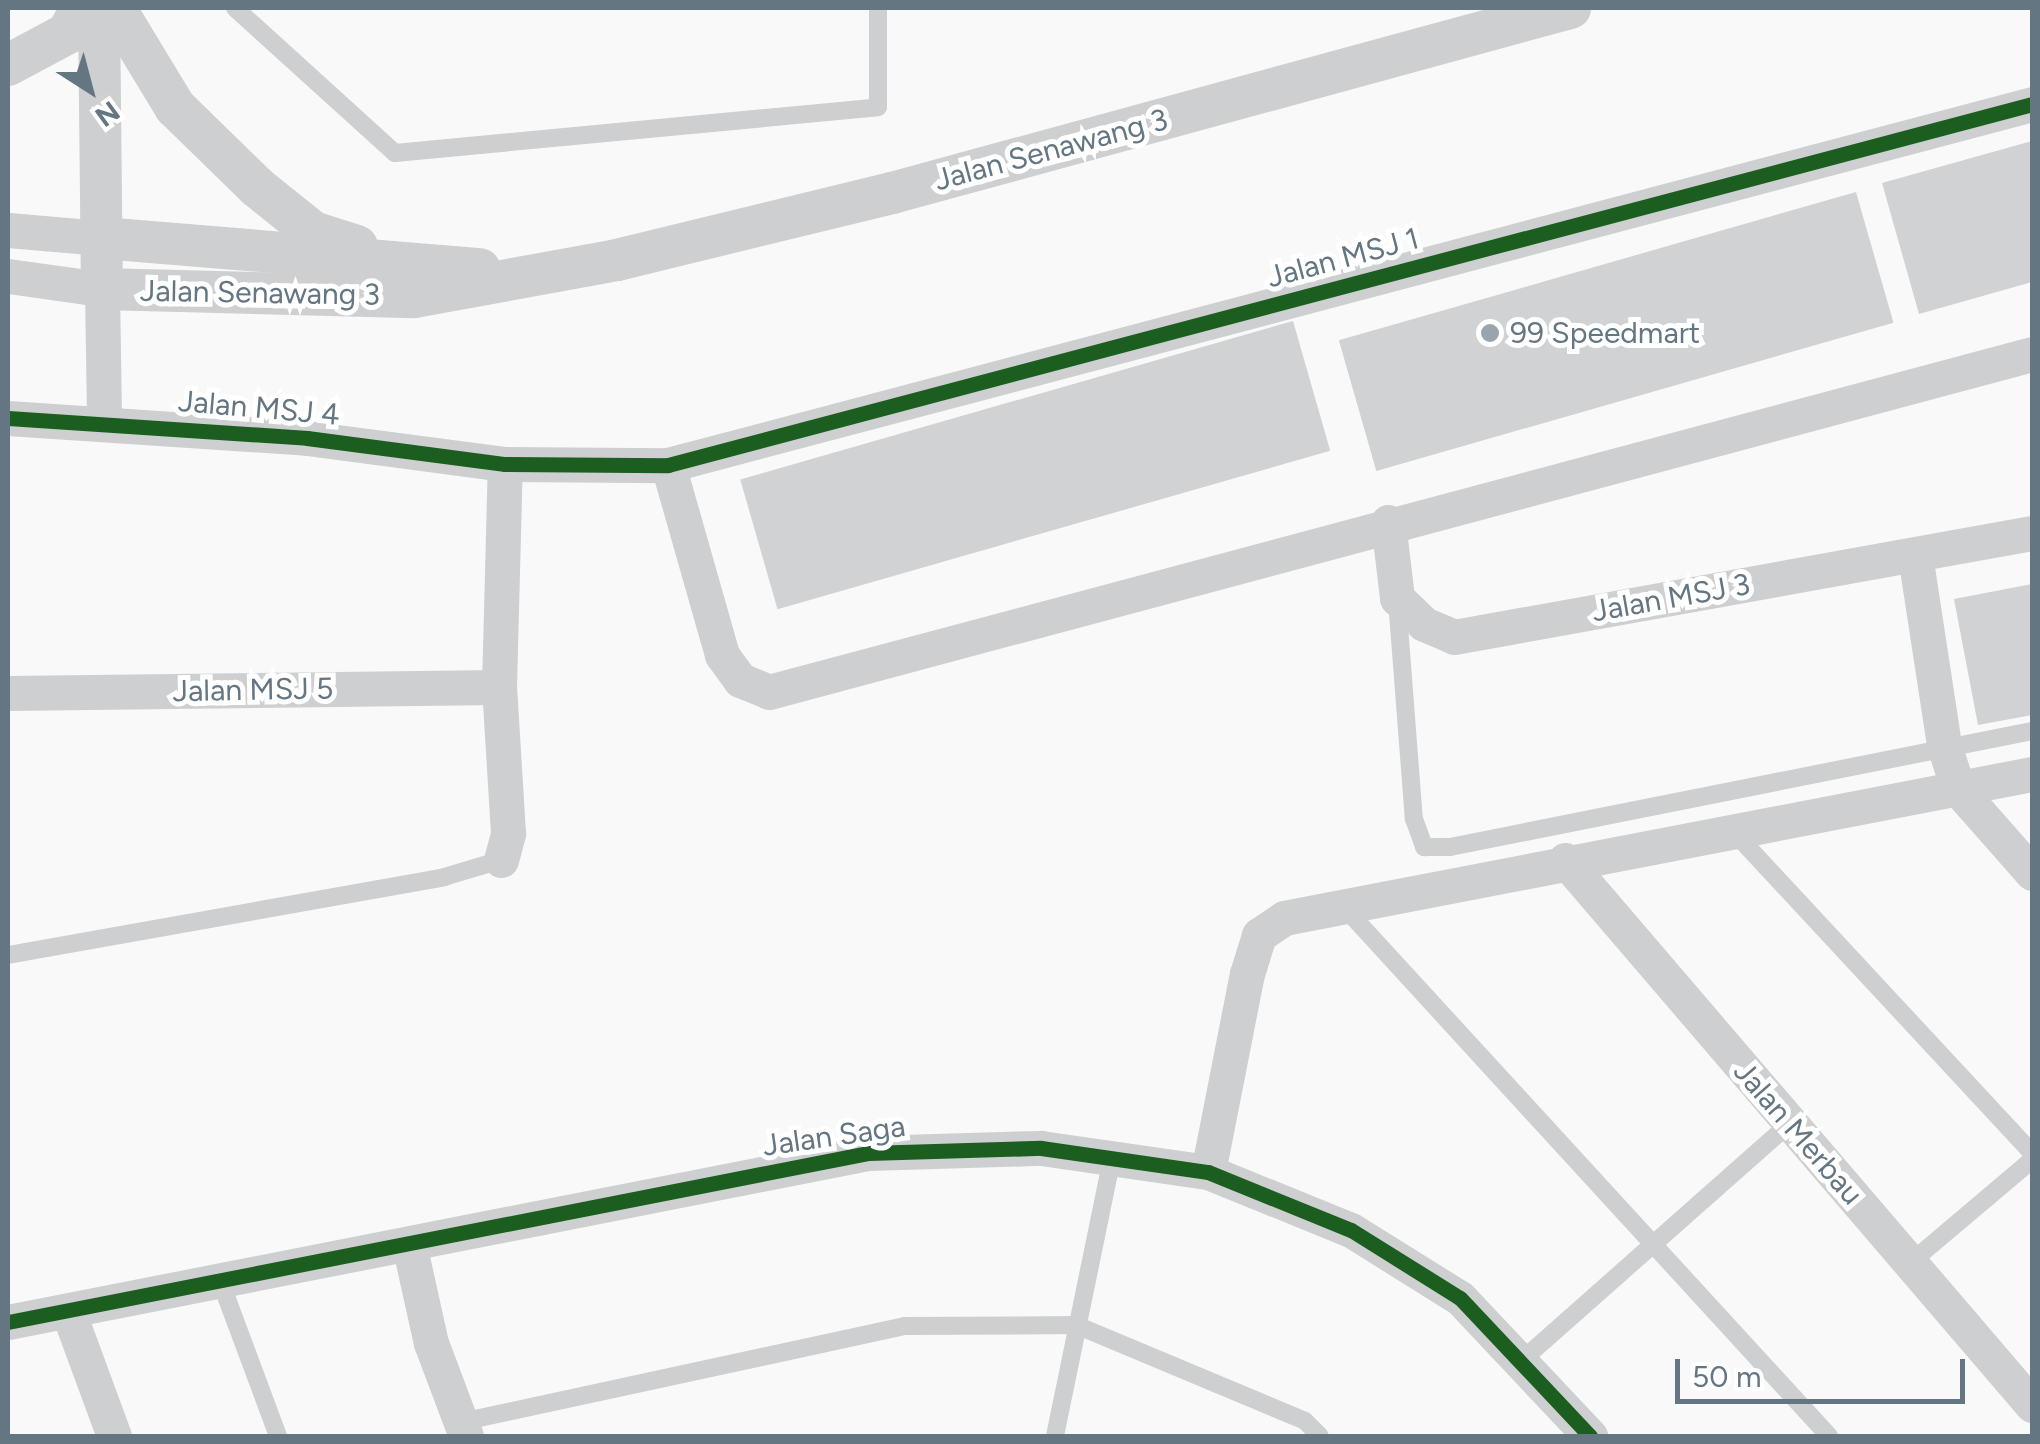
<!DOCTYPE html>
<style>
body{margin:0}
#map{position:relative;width:2040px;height:1444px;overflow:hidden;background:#f9f9f9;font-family:Figtree,sans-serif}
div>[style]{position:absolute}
.building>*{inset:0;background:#d0d2d3;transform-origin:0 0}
.service>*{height:18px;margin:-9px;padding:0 9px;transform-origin:9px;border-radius:9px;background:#cecfd0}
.minor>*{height:35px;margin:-17.5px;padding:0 17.5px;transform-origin:17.5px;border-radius:17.5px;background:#cecfd0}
.tertiary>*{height:42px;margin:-21px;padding:0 21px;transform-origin:21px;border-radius:21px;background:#cecfd0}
.cycleway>*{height:15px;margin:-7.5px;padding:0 7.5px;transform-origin:7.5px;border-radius:7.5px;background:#1b5e20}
.dots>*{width:28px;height:28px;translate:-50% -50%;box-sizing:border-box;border:5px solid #fff;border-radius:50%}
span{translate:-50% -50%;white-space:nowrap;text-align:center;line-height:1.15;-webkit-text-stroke:10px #fff;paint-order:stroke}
.street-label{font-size:30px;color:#657683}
.poi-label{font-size:30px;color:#657683}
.left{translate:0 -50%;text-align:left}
.frame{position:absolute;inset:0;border:10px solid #657683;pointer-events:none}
.north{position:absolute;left:40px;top:40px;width:100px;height:100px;-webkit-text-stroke:8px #fff;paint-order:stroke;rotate:144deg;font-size:28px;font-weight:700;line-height:40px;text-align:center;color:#657683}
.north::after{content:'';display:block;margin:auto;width:35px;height:45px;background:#657683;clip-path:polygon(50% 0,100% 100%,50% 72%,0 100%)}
.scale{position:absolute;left:1675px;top:1359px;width:290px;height:45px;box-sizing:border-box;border:5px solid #657683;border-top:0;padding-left:12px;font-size:30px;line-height:35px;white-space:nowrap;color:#657683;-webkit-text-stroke:8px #fff;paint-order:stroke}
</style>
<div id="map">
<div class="building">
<div style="clip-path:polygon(2032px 141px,2032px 282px,1919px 314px,1882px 183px)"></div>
<div style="left:1856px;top:192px;width:136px;height:538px;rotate:74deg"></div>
<div style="left:1293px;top:321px;width:135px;height:575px;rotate:74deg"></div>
<div style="clip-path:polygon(2032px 584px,2032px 715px,1978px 725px,1954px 599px)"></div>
</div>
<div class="service">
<div style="left:235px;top:8px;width:216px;rotate:42.2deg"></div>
<div style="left:395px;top:153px;width:485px;rotate:-5.4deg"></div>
<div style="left:878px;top:107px;width:99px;rotate:-90deg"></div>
<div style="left:1397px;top:600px;width:220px;rotate:85.6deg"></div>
<div style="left:1414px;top:819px;width:30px;rotate:70deg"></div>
<div style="left:1424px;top:847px;width:26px"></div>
<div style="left:1450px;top:847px;width:593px;rotate:-11.27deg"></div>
<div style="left:1732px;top:830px;width:441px;rotate:47.1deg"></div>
<div style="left:1343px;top:906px;width:719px;rotate:47.48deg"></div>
<div style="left:8px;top:955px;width:443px;rotate:-10.1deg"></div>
<div style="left:444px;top:877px;width:59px;rotate:-16.6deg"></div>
<div style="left:1910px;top:1263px;width:160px;rotate:-40.2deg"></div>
<div style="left:220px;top:1280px;width:166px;rotate:69.6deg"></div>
<div style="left:1520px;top:1362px;width:361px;rotate:-41.5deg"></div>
<div style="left:461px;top:1422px;width:454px;rotate:-12.2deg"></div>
<div style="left:905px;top:1326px;width:171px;rotate:-0.3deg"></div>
<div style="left:1076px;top:1325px;width:248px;rotate:22.7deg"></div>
<div style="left:1305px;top:1421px;width:21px;rotate:45deg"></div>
<div style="left:1055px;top:1436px;width:284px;rotate:-78.4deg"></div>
</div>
<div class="minor">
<div style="left:8px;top:230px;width:94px;rotate:4.9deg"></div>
<div style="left:8px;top:276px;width:95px;rotate:7.9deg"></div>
<div style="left:102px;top:289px;width:133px;rotate:89.1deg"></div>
<div style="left:8px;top:418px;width:300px;rotate:3.8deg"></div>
<div style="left:307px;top:438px;width:200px;rotate:7.5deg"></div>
<div style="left:505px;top:464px;width:163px;rotate:0.4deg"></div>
<div style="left:668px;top:465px;width:1411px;rotate:-14.82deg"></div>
<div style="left:668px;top:465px;width:198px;rotate:74.1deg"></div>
<div style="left:722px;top:655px;width:31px;rotate:54deg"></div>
<div style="left:740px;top:680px;width:31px;rotate:22deg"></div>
<div style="left:769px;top:692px;width:1307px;rotate:-14.98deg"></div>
<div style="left:1388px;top:522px;width:77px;rotate:83.2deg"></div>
<div style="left:1397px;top:598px;width:37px;rotate:44deg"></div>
<div style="left:1424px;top:624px;width:33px;rotate:23deg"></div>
<div style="left:1454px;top:637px;width:587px;rotate:-10.2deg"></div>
<div style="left:1915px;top:555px;width:192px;rotate:81.3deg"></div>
<div style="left:1944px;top:745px;width:46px;rotate:72.3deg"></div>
<div style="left:1958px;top:789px;width:112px;rotate:48.6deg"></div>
<div style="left:8px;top:693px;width:491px;rotate:-0.7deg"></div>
<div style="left:501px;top:860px;width:28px;rotate:-75deg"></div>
<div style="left:508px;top:833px;width:146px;rotate:-93.5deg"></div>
<div style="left:499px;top:687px;width:223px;rotate:-88.5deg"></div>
<div style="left:1565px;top:860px;width:718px;rotate:49.41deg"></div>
<div style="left:1208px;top:1172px;width:202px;rotate:-78.9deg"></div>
<div style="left:1247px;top:974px;width:41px;rotate:-72.9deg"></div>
<div style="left:1259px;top:935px;width:30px;rotate:-34deg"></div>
<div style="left:1284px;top:918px;width:762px;rotate:-10.9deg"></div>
<div style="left:409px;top:1244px;width:101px;rotate:77.5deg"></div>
<div style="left:431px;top:1343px;width:99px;rotate:69.4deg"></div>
<div style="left:68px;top:1311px;width:133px;rotate:69.8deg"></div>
<div style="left:8px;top:1322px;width:876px;rotate:-11.12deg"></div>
<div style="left:868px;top:1153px;width:173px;rotate:-1.7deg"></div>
<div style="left:1041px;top:1148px;width:169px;rotate:8.2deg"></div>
<div style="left:1208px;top:1172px;width:154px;rotate:22.1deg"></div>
<div style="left:1351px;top:1230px;width:128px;rotate:32deg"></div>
<div style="left:1460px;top:1298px;width:190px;rotate:46.7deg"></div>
</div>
<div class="tertiary">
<div style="left:99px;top:8px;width:281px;rotate:89.4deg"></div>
<div style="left:102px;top:289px;width:312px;rotate:1.5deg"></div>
<div style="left:414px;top:297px;width:206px;rotate:-10.3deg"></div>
<div style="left:617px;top:260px;width:283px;rotate:-13.7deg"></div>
<div style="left:892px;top:193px;width:703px;rotate:-15.26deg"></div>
<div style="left:115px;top:8px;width:116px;rotate:58.8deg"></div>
<div style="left:175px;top:107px;width:115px;rotate:44.3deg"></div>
<div style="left:257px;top:187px;width:72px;rotate:38.8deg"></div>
<div style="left:313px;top:232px;width:46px;rotate:17.7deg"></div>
<div style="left:8px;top:65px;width:68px;rotate:-28.1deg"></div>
<div style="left:68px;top:33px;width:28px;rotate:-63deg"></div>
<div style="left:102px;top:238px;width:379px;rotate:4.7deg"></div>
</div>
<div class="cycleway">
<div style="left:8px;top:418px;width:300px;rotate:3.8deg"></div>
<div style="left:307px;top:438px;width:200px;rotate:7.5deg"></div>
<div style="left:505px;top:464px;width:163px;rotate:0.4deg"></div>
<div style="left:668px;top:465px;width:1411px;rotate:-14.82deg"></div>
<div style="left:8px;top:1322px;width:876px;rotate:-11.12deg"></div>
<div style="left:868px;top:1153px;width:173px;rotate:-1.7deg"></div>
<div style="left:1041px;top:1148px;width:169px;rotate:8.2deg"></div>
<div style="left:1208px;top:1172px;width:154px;rotate:22.1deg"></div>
<div style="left:1351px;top:1230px;width:128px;rotate:32deg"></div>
<div style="left:1460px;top:1298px;width:190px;rotate:46.7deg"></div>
</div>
<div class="dots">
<div style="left:1490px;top:333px;background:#99a4ac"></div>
</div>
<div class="street-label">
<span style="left:1051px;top:150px;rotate:-15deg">Jalan Senawang 3</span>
<span style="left:1343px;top:258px;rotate:-15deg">Jalan MSJ 1</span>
<span style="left:260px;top:293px;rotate:1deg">Jalan Senawang 3</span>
<span style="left:259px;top:408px;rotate:5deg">Jalan MSJ 4</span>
<span style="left:1671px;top:598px;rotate:-10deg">Jalan MSJ 3</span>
<span style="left:253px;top:690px;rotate:-1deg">Jalan MSJ 5</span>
<span style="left:1798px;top:1133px;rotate:49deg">Jalan Merbau</span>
<span style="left:834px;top:1136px;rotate:-8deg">Jalan Saga</span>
</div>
<div class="poi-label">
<span class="left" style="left:1510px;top:333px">99 Speedmart</span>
</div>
<div class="frame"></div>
<div class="north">N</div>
<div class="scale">50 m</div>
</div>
